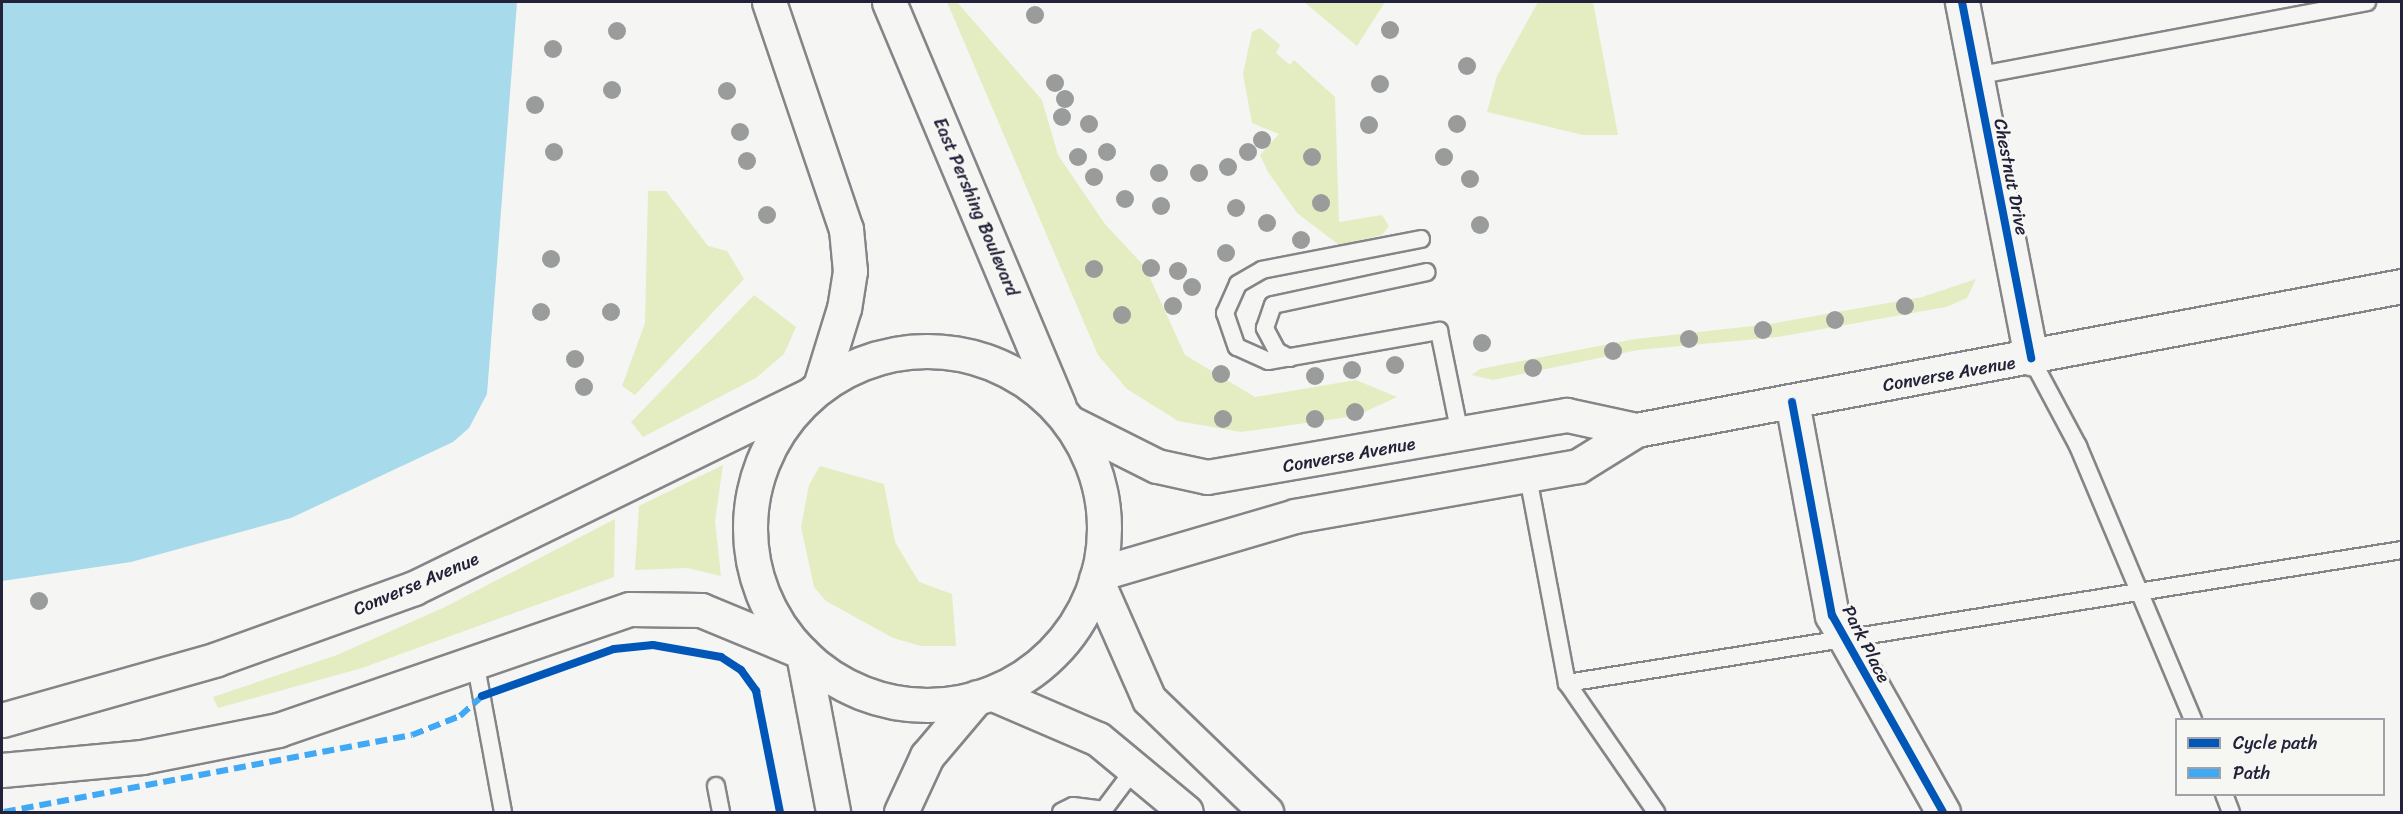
<!DOCTYPE html>
<style>
body{margin:0}
#map{position:relative;width:2403px;height:814px;overflow:hidden;background:#f5f5f3;font-family:Sriracha,sans-serif}
div>[style]{position:absolute}
.green>*{inset:0;background:#e4edc2}
.water>*{inset:0;background:#a7daeb}
.roads{filter:drop-shadow(2px 0 #858589) drop-shadow(-2px 0 #858589) drop-shadow(0 2px #858589) drop-shadow(0 -2px #858589)}
.lane>*{height:16px;margin:-8px;padding:0 8px;transform-origin:8px;border-radius:8px;background:#f5f5f3}
.street>*{height:33px;margin:-16.5px;padding:0 16.5px;transform-origin:16.5px;border-radius:16.5px;background:#f5f5f3}
.secondary>*{height:33px;margin:-16.5px;padding:0 16.5px;transform-origin:16.5px;border-radius:16.5px;background:#f5f5f3}
.primary>*{height:33px;margin:-16.5px;padding:0 16.5px;transform-origin:16.5px;border-radius:16.5px;background:#f5f5f3}
.primary>.ring{margin:-16.5px;padding:0;box-sizing:content-box;background:none;border:33px solid #f5f5f3;border-radius:50%}
.quiet>*{height:6px;margin-top:-3px;transform-origin:0;background:repeating-linear-gradient(90deg,#3fa9f5 0 12px,transparent 0 18px)}
.cycleway>*{height:8px;margin:-4px;padding:0 4px;transform-origin:4px;border-radius:4px;background:#0057b8}
.trees>*{width:18px;height:18px;margin:-9px;border-radius:50%;background:#9a9c9b}
span{translate:-50% -50%;white-space:nowrap;text-align:center;line-height:1.15;-webkit-text-stroke:6px #f6f6f2;paint-order:stroke}
.street-label{font-size:18px;color:#22223b}
.frame{position:absolute;inset:0;border:3px solid #22223b;pointer-events:none}
.legend{position:absolute;left:2175px;top:718px;width:210px;height:78px;box-sizing:border-box;background:#f6f6f2;border:2px solid #a1a1a9;margin:0;padding:8px 10px;list-style:none;font-size:18px;color:#22223b}
.legend li{display:flex;align-items:center;gap:12px;height:30px}
.legend b{width:30px;border:2px solid #a1a1a9}
</style>
<div id="map">
<div class="green">
<div style="clip-path:polygon(947px 2px,957px 2px,1042px 100px,1058px 155px,1105px 224px,1145px 267px,1185px 355px,1255px 397px,1356px 380px,1397px 397px,1356px 416px,1241px 432px,1178px 421px,1127px 389px,1098px 355px)"></div>
<div style="clip-path:polygon(1304px 2px,1385px 2px,1357px 46px)"></div>
<div style="clip-path:polygon(1538px 2px,1593px 2px,1618px 135px,1583px 135px,1487px 112px,1497px 76px)"></div>
<div style="clip-path:polygon(1260px 28px,1280px 45px,1276px 53px,1290px 65px,1294px 60px,1335px 97px,1339px 222px,1382px 215px,1389px 226px,1382px 235px,1339px 245px,1297px 213px,1268px 172px,1260px 155px,1279px 134px,1252px 123px,1243px 74px,1252px 32px)"></div>
<div style="clip-path:polygon(648px 191px,666px 191px,708px 246px,727px 251px,744px 279px,635px 395px,622px 386px,645px 323px)"></div>
<div style="clip-path:polygon(1976px 279px,1967px 298px,1946px 307px,1778px 337px,1638px 350px,1493px 380px,1472px 375px,1480px 369px,1635px 339px,1770px 324px,1922px 297px)"></div>
<div style="clip-path:polygon(754px 295px,796px 327px,784px 354px,756px 378px,643px 437px,631px 422px)"></div>
<div style="clip-path:polygon(723px 465px,715px 521px,721px 576px,687px 568px,635px 570px,639px 506px)"></div>
<div style="clip-path:polygon(820px 466px,884px 484px,895px 542px,919px 582px,952px 594px,956px 646px,921px 646px,893px 638px,826px 601px,814px 587px,801px 527px,809px 485px)"></div>
<div style="clip-path:polygon(615px 519px,614px 577px,362px 668px,218px 708px,213px 697px,337px 655px,445px 607px)"></div>
</div>
<div class="water">
<div style="clip-path:polygon(2px 2px,517px 2px,487px 394px,469px 428px,453px 442px,291px 518px,131px 562px,2px 581px)"></div>
</div>
<div class="roads">
<div class="lane">
<div style="left:1976px;top:76px;width:398px;rotate:-10.7deg"></div>
<div style="left:1421px;top:239px;width:162px;rotate:169deg"></div>
<div style="left:1262px;top:270px;width:28px;rotate:150deg"></div>
<div style="left:1238px;top:284px;width:32px;rotate:114deg"></div>
<div style="left:1225px;top:313px;width:36px;rotate:71deg"></div>
<div style="left:1237px;top:347px;width:34px;rotate:24deg"></div>
<div style="left:1268px;top:361px;width:174px;rotate:-10deg"></div>
<div style="left:1439px;top:331px;width:105px;rotate:78.5deg"></div>
<div style="left:1290px;top:358px;width:15px;rotate:-152deg"></div>
<div style="left:1277px;top:351px;width:26px;rotate:-118deg"></div>
<div style="left:1265px;top:328px;width:24px;rotate:-71deg"></div>
<div style="left:1273px;top:305px;width:157px;rotate:-12.1deg"></div>
<div style="left:2031px;top:358px;width:100px;rotate:61.9deg"></div>
<div style="left:2078px;top:446px;width:297px;rotate:67.2deg"></div>
<div style="left:1528px;top:477px;width:210px;rotate:79.3deg"></div>
<div style="left:1567px;top:683px;width:157px;rotate:55.4deg"></div>
<div style="left:475px;top:661px;width:154px;rotate:79.5deg"></div>
<div style="left:1567px;top:683px;width:846px;rotate:-9.05deg"></div>
<div style="left:716px;top:786px;width:26px;rotate:79deg"></div>
<div style="left:2224px;top:794px;width:19px;rotate:69deg"></div>
<div style="left:1061px;top:812px;width:13px;rotate:-27deg"></div>
<div style="left:1073px;top:806px;width:26px;rotate:7deg"></div>
<div style="left:1102px;top:812px;width:55px;rotate:-53.1deg"></div>
</div>
<div class="street">
<div style="left:1792px;top:402px;width:217px;rotate:79.4deg"></div>
<div style="left:1832px;top:615px;width:226px;rotate:60.6deg"></div>
</div>
<div class="secondary">
<div style="left:1962px;top:2px;width:363px;rotate:79deg"></div>
<div style="left:1069px;top:422px;width:98px;rotate:26.6deg"></div>
<div style="left:1157px;top:466px;width:51px;rotate:12.4deg"></div>
<div style="left:1207px;top:477px;width:365px;rotate:-9.8deg"></div>
<div style="left:1567px;top:415px;width:71px;rotate:12.3deg"></div>
<div style="left:1636px;top:430px;width:779px;rotate:-10.65deg"></div>
<div style="left:1098px;top:574px;width:205px;rotate:-16.4deg"></div>
<div style="left:1295px;top:516px;width:287px;rotate:-10deg"></div>
<div style="left:1578px;top:466px;width:68px;rotate:-31.8deg"></div>
<div style="left:1096px;top:579px;width:131px;rotate:66.2deg"></div>
<div style="left:1149px;top:699px;width:163px;rotate:44deg"></div>
<div style="left:991px;top:693px;width:116px;rotate:23.3deg"></div>
<div style="left:1098px;top:739px;width:114px;rotate:39.7deg"></div>
<div style="left:2px;top:720px;width:223px;rotate:-15.8deg"></div>
<div style="left:217px;top:659px;width:209px;rotate:-19.8deg"></div>
<div style="left:414px;top:588px;width:440px;rotate:-26deg"></div>
<div style="left:2px;top:770px;width:141px;rotate:-5.3deg"></div>
<div style="left:142px;top:757px;width:139px;rotate:-11.2deg"></div>
<div style="left:278px;top:730px;width:372px;rotate:-19deg"></div>
<div style="left:630px;top:609px;width:71px;rotate:0.8deg"></div>
<div style="left:701px;top:610px;width:107px;rotate:22.5deg"></div>
</div>
<div class="primary">
<div style="left:769px;top:2px;width:240px;rotate:71.3deg"></div>
<div style="left:846px;top:229px;width:42px;rotate:84.6deg"></div>
<div style="left:850px;top:271px;width:37px;rotate:99deg"></div>
<div style="left:844px;top:308px;width:82px;rotate:107.1deg"></div>
<div style="left:889px;top:2px;width:438px;rotate:67.2deg"></div>
<div class="ring" style="left:750px;top:351px;width:321px;height:321px"></div>
<div style="left:803px;top:654px;width:161px;rotate:79.2deg"></div>
<div style="left:901px;top:812px;width:62px;rotate:-65.1deg"></div>
<div style="left:927px;top:756px;width:77px;rotate:-49.7deg"></div>
</div>
</div>
<div class="quiet">
<div style="left:4px;top:812px;width:415px;rotate:-10.7deg"></div>
<div style="left:412px;top:735px;width:52px;rotate:-21.6deg"></div>
<div style="left:460px;top:716px;width:30px;rotate:-42deg"></div>
</div>
<div class="cycleway">
<div style="left:1962px;top:2px;width:363px;rotate:79deg"></div>
<div style="left:1792px;top:402px;width:217px;rotate:79.4deg"></div>
<div style="left:1832px;top:615px;width:226px;rotate:60.6deg"></div>
<div style="left:482px;top:696px;width:140px;rotate:-19.6deg"></div>
<div style="left:614px;top:649px;width:39px;rotate:-6deg"></div>
<div style="left:653px;top:645px;width:69px;rotate:10deg"></div>
<div style="left:721px;top:657px;width:24px;rotate:33deg"></div>
<div style="left:741px;top:670px;width:26px;rotate:54deg"></div>
<div style="left:756px;top:691px;width:123px;rotate:78.8deg"></div>
</div>
<div class="trees">
<div style="left:1035px;top:15px"></div>
<div style="left:1390px;top:30px"></div>
<div style="left:617px;top:31px"></div>
<div style="left:553px;top:49px"></div>
<div style="left:1467px;top:66px"></div>
<div style="left:1055px;top:83px"></div>
<div style="left:1380px;top:84px"></div>
<div style="left:612px;top:90px"></div>
<div style="left:727px;top:91px"></div>
<div style="left:1065px;top:99px"></div>
<div style="left:535px;top:105px"></div>
<div style="left:1062px;top:117px"></div>
<div style="left:1089px;top:124px"></div>
<div style="left:1457px;top:124px"></div>
<div style="left:1369px;top:125px"></div>
<div style="left:740px;top:132px"></div>
<div style="left:1262px;top:140px"></div>
<div style="left:554px;top:152px"></div>
<div style="left:1107px;top:152px"></div>
<div style="left:1248px;top:152px"></div>
<div style="left:1078px;top:157px"></div>
<div style="left:1312px;top:157px"></div>
<div style="left:1444px;top:157px"></div>
<div style="left:747px;top:161px"></div>
<div style="left:1228px;top:167px"></div>
<div style="left:1159px;top:173px"></div>
<div style="left:1199px;top:173px"></div>
<div style="left:1094px;top:177px"></div>
<div style="left:1470px;top:179px"></div>
<div style="left:1125px;top:199px"></div>
<div style="left:1321px;top:203px"></div>
<div style="left:1161px;top:206px"></div>
<div style="left:1236px;top:208px"></div>
<div style="left:767px;top:215px"></div>
<div style="left:1267px;top:223px"></div>
<div style="left:1480px;top:225px"></div>
<div style="left:1301px;top:240px"></div>
<div style="left:1226px;top:253px"></div>
<div style="left:551px;top:259px"></div>
<div style="left:1151px;top:268px"></div>
<div style="left:1094px;top:269px"></div>
<div style="left:1178px;top:271px"></div>
<div style="left:1192px;top:287px"></div>
<div style="left:1173px;top:306px"></div>
<div style="left:1905px;top:306px"></div>
<div style="left:541px;top:312px"></div>
<div style="left:611px;top:312px"></div>
<div style="left:1122px;top:315px"></div>
<div style="left:1835px;top:320px"></div>
<div style="left:1763px;top:330px"></div>
<div style="left:1689px;top:339px"></div>
<div style="left:1482px;top:343px"></div>
<div style="left:1613px;top:351px"></div>
<div style="left:575px;top:359px"></div>
<div style="left:1395px;top:365px"></div>
<div style="left:1533px;top:368px"></div>
<div style="left:1352px;top:370px"></div>
<div style="left:1221px;top:374px"></div>
<div style="left:1315px;top:376px"></div>
<div style="left:584px;top:387px"></div>
<div style="left:1355px;top:412px"></div>
<div style="left:1223px;top:419px"></div>
<div style="left:1315px;top:419px"></div>
<div style="left:39px;top:601px"></div>
</div>
<div class="street-label">
<span style="left:2011px;top:177px;rotate:79deg">Chestnut Drive</span>
<span style="left:976px;top:207px;rotate:67deg">East Pershing Boulevard</span>
<span style="left:1949px;top:374px;rotate:-10deg">Converse Avenue</span>
<span style="left:1349px;top:455px;rotate:-10deg">Converse Avenue</span>
<span style="left:416px;top:584px;rotate:-23deg">Converse Avenue</span>
<span style="left:1866px;top:644px;rotate:63deg">Park Place</span>
</div>
<div class="frame"></div>
<ul class="legend">
<li><b style="height:8px;background:#0057b8"></b>Cycle path</li>
<li><b style="height:8px;background:#3fa9f5"></b>Path</li>
</ul>
</div>
